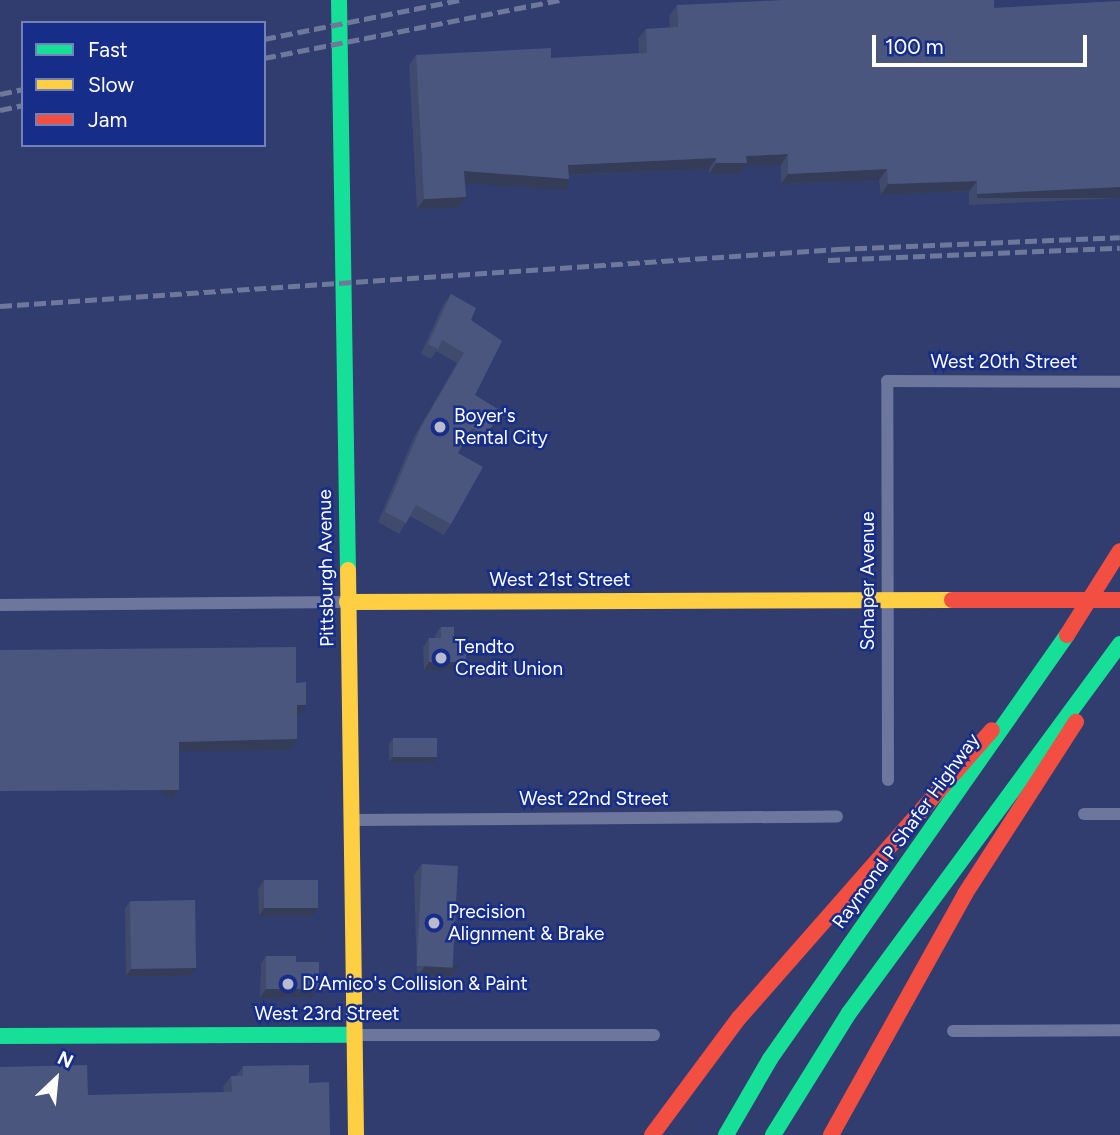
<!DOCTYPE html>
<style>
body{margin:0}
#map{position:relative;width:1120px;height:1135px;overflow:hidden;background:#313d6f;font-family:Figtree,sans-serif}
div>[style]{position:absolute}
.street>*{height:12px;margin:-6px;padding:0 6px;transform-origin:6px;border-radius:6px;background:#6d779d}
.fast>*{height:16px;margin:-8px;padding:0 8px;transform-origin:8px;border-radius:8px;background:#16e098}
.slow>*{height:16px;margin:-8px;padding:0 8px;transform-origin:8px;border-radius:8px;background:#ffcf43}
.jam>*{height:16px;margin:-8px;padding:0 8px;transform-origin:8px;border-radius:8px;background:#f24e42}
.rail>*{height:4.5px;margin-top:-2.25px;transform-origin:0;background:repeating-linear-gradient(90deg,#6e789b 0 12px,transparent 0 17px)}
.jam-bridge>*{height:16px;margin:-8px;padding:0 8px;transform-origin:8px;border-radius:8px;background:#f24e42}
.wall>*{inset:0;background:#404a6c}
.shaded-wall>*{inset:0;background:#343c58;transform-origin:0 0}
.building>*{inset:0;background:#4b567e;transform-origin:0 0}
.dots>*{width:19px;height:19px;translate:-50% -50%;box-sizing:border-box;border:4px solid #162d8a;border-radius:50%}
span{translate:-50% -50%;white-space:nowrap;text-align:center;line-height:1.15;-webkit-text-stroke:5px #162d8a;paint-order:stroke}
.street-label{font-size:19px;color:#fff}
.poi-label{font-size:19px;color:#fff}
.left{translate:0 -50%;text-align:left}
.legend{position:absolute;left:21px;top:21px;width:245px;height:126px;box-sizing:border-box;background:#162d8a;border:2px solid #7381b9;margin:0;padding:9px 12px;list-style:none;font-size:21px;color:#fff}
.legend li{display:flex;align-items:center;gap:14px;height:35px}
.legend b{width:35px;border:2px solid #7381b9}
.north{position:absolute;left:21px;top:1044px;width:70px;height:70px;-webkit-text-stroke:5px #162d8a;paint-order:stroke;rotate:26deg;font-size:19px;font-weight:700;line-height:28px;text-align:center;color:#fff}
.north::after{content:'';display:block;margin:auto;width:24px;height:32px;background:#fff;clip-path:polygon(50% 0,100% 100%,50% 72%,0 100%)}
.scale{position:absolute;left:872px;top:35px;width:215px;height:32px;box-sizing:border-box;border:4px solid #fff;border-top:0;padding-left:9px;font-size:21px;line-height:24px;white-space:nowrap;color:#fff;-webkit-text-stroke:5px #162d8a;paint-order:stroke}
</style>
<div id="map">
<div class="street">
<div style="left:0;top:605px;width:347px;rotate:-0.5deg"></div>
<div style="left:888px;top:780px;width:399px;rotate:-90.1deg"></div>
<div style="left:887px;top:381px;width:233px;rotate:0.2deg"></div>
<div style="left:1084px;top:814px;width:36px"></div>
<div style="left:351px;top:820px;width:486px;rotate:-0.4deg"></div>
<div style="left:953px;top:1031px;width:167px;rotate:-0.3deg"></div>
<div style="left:354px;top:1035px;width:300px"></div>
</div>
<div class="fast">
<div style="left:339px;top:0;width:570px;rotate:89.1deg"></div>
<div style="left:0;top:1036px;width:354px;rotate:-0.2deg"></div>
<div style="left:726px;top:1135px;width:88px;rotate:-59.9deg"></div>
<div style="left:770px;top:1059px;width:518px;rotate:-54.99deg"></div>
<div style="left:773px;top:1135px;width:144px;rotate:-58.1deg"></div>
<div style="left:849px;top:1013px;width:458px;rotate:-53.7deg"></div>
</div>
<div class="slow">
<div style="left:348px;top:570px;width:565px;rotate:89.19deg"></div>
<div style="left:347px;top:602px;width:605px;rotate:-0.19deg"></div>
</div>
<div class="jam">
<div style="left:952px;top:600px;width:168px"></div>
<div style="left:652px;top:1135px;width:146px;rotate:-53.4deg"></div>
<div style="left:739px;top:1018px;width:383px;rotate:-48.7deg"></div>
<div style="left:831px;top:1135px;width:276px;rotate:-60.9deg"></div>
<div style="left:965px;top:894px;width:205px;rotate:-57.2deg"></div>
</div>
<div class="rail">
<div style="left:264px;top:39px;width:199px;rotate:-11.3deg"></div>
<div style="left:264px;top:58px;width:301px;rotate:-11.1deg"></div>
<div style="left:0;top:94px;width:24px;rotate:-12deg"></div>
<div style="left:0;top:110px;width:24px;rotate:-12deg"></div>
<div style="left:828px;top:260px;width:292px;rotate:-2.4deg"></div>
<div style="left:0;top:306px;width:840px;rotate:-3.89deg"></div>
<div style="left:838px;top:249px;width:282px;rotate:-2.4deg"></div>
</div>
<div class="jam-bridge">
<div style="left:1067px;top:635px;width:99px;rotate:-57.8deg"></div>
</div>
<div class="wall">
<div style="clip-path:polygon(1120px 1px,1120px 198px,969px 205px,969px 191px,881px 195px,879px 180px,781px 184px,781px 165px,744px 166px,739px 174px,709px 174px,709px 169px,568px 175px,561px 189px,465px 182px,466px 197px,459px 208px,417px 209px,409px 65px,416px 55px,551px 58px,639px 53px,638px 39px,646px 29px,670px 27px,669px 16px,677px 5px,994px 8px)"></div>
<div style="clip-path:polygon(451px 294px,471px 320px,475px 395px,486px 436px,479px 446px,466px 439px,458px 453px,451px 524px,444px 535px,410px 516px,399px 534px,378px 522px,414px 437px,457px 363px,436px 351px,431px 359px,421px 354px,443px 305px)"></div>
<div style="clip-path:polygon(441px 627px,454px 638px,460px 670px,424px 670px,423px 647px,429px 638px,435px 638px,435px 635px)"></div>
<div style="clip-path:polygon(393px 739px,433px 763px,389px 762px,389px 744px)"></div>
<div style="clip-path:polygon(422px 864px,452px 976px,417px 976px,414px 875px)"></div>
<div style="clip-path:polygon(264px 880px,318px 908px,313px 916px,259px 916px,258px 889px)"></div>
<div style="clip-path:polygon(130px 901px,190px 976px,126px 976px,125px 909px)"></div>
<div style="clip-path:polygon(266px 956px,296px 962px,319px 989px,313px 997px,260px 998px,261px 964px)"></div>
<div style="clip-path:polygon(243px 1066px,309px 1083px,330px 1135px,88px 1095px,224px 1092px,223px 1087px,231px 1076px,236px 1076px)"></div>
</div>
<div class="shaded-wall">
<div style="clip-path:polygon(788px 154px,781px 165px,744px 166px,739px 174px,709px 174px,716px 163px,746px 156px)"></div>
<div style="clip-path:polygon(716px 158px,709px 169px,560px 175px,568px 165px)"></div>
<div style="clip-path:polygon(887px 169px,879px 180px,781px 184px,788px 174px)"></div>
<div style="left:464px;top:171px;width:105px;height:12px;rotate:4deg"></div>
<div style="clip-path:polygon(977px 181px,969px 191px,881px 195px,888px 184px)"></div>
<div style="left:1120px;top:187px;width:11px;height:143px;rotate:90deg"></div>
<div style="clip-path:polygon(466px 197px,459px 208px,417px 209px,424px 199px)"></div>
<div style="clip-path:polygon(429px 662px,466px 662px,460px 670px,424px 670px)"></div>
<div style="clip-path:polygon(297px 705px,306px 705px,299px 715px,289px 716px)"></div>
<div style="clip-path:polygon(297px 739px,290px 750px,171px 752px,179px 742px)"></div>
<div style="clip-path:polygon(393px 757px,437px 757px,433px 763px,389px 762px)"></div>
<div style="left:179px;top:790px;width:12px;height:179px;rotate:125deg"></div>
<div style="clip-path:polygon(264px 908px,318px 908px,313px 916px,259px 916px)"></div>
<div style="clip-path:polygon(459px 965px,452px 976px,417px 976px,425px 966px)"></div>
<div style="clip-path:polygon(132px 968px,196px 968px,190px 976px,126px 976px)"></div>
<div style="clip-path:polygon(266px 989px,319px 989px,313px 997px,260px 998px)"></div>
</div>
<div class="building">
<div style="clip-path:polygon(783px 0,994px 0,994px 8px,1120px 1px,1120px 187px,977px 194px,977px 181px,888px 184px,887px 169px,788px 174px,788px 154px,746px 156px,747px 163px,716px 163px,716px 158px,568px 165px,569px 179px,464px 171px,466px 197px,424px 199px,416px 55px,551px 48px,551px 58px,647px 53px,646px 29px,678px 27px,677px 5px)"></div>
<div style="clip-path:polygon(451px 294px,476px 308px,471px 320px,502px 341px,475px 395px,501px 411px,486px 436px,472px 428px,458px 453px,483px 467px,451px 524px,416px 505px,406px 523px,385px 512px,421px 427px,464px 353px,442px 340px,438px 349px,428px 344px)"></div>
<div style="clip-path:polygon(441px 627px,454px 627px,454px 638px,466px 638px,466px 662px,429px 662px,429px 638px,441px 638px)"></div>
<div style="clip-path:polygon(296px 647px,296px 683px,306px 682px,306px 705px,297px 705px,297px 739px,179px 742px,179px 790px,0 791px,0 650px)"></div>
<div style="left:437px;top:738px;width:19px;height:44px;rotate:90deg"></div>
<div style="left:422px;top:864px;width:36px;height:102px;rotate:3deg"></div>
<div style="left:264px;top:880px;width:54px;height:28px"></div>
<div style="left:195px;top:900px;width:68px;height:65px;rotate:89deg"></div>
<div style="clip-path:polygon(266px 956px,296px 956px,296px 962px,319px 962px,319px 989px,266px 989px)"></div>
<div style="clip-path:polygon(87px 1065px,88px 1095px,232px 1092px,231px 1076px,243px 1076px,243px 1066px,309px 1065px,309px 1083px,329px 1082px,330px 1135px,0 1135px,0 1067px)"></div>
</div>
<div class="dots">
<div style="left:440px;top:427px;background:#b7bbcd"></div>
<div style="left:441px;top:658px;background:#b7bbcd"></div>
<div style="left:434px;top:923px;background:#b7bbcd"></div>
<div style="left:288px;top:984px;background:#b7bbcd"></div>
</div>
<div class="street-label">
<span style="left:1004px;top:362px">West 20th Street</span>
<span style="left:326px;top:568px;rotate:-91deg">Pittsburgh Avenue</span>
<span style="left:560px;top:580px">West 21st Street</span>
<span style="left:868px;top:581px;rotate:-90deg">Schaper Avenue</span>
<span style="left:594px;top:799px">West 22nd Street</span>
<span style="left:906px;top:831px;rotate:-54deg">Raymond P Shafer Highway</span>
<span style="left:327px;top:1014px">West 23rd Street</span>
</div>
<div class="poi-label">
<span class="left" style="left:454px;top:427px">Boyer's<br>Rental City</span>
<span class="left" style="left:455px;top:658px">Tendto<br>Credit Union</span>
<span class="left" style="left:448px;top:923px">Precision<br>Alignment &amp; Brake</span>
<span class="left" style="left:302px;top:984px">D'Amico's Collision &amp; Paint</span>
</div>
<ul class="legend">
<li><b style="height:9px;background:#16e098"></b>Fast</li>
<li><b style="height:9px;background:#ffcf43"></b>Slow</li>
<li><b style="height:9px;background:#f24e42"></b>Jam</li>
</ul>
<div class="north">N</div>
<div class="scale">100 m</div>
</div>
